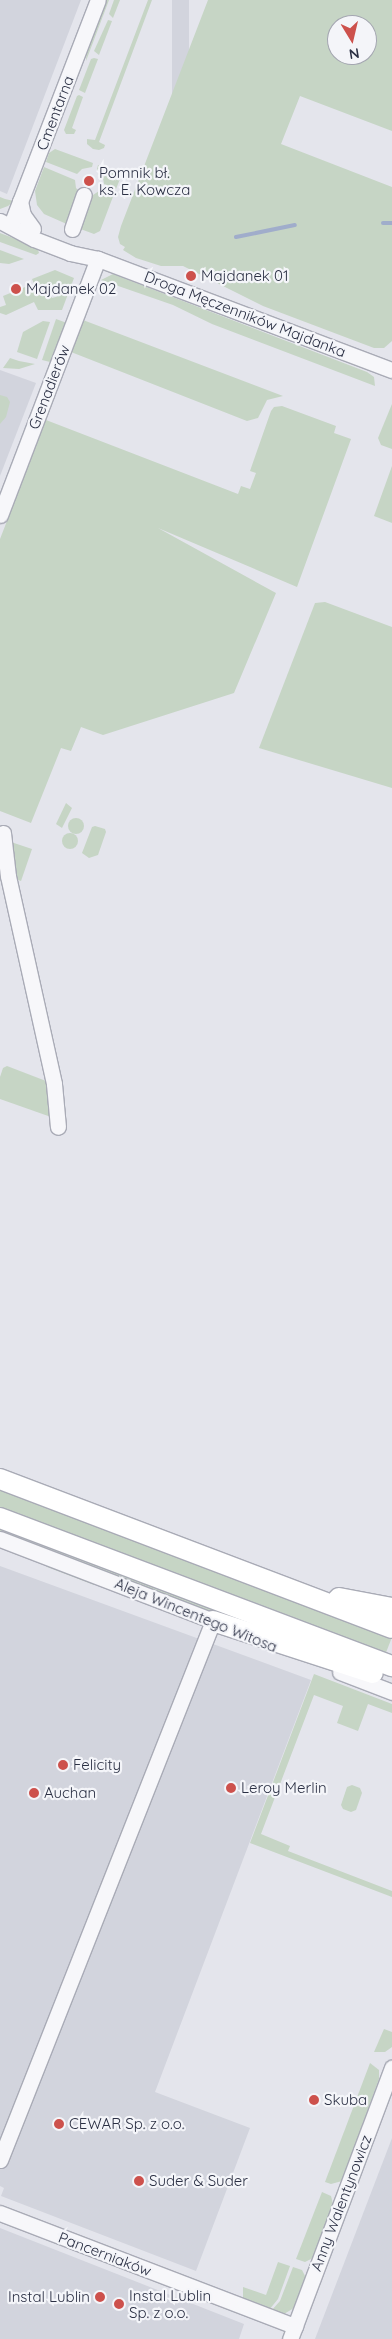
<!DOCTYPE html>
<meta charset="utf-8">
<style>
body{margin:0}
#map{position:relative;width:392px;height:2339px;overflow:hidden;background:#e4e5ec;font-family:Quicksand,sans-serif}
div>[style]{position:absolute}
.built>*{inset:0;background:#d2d4dd;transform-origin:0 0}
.green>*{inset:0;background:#c6d5c5;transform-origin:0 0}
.round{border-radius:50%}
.stream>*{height:4px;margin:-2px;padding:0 2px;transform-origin:2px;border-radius:2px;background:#a0adcb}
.roads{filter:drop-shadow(1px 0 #a9abb6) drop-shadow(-1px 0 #a9abb6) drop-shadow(0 1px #a9abb6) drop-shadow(0 -1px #a9abb6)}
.minor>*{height:15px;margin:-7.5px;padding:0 7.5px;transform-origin:7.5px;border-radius:7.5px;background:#f7f7fa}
.major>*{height:20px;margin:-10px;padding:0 10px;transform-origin:10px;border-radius:10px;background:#fff}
.dots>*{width:14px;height:14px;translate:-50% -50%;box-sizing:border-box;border:2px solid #f4f5f9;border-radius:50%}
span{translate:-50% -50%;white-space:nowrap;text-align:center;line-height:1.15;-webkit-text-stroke:4.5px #f4f5f9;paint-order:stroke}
.street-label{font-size:15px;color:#2b3044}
.poi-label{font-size:15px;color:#2b3044}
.left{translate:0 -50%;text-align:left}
.right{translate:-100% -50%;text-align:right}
.north{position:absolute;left:327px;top:15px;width:50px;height:50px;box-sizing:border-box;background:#f4f5f9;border:1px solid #a4a6b1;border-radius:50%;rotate:171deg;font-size:14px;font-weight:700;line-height:20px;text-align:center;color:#2b3044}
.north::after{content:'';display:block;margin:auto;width:18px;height:22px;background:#cd514c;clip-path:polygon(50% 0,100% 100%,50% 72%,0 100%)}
</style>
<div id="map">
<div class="built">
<div style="clip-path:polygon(0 0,81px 0,7px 194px,0 191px)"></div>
<div style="left:172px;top:0;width:17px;height:177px"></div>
<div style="clip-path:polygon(0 370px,36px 383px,0 476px)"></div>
<div style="clip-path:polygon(0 1566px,311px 1680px,155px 2092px,250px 2128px,196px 2271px,1px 2196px,4px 2188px,0 2186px)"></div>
<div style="clip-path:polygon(392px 2138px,392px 2339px,315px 2339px)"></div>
<div style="clip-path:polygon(0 2228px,244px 2324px,239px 2339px,0 2339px)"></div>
</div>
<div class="green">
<div style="clip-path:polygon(103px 0,109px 0,86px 61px,87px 43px)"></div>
<div style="clip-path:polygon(114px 0,120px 0,113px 18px,109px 14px)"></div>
<div style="clip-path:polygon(148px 0,152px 0,99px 142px,105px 145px,104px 148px,99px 150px,93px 149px,87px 144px,87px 139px,95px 140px)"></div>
<div style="clip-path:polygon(evenodd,208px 0,392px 0,392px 131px,300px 96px,281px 144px,392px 187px,392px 341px,384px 348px,374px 348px,263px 306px,183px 266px,161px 266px,136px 258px,123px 250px,125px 247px,120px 244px,118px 237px,121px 226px,208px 0,337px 25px,367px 25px,367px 55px,337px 55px,337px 25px)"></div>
<div style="clip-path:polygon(108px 20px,112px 21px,99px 55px,94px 51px)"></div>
<div style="clip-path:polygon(94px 58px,98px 59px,85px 93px,79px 90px,91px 59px)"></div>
<div style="clip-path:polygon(79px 95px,83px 97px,72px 128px,76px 130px,74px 134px,66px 134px,64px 130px,77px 96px)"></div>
<div style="clip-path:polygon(55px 149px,93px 163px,92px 167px,82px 169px,77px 174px,46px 162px,49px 153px)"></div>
<div style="clip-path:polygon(98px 165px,122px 174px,116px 189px,104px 184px,103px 178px,97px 169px)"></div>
<div style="clip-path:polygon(44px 167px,75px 180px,76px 188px,81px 193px,69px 225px,44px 214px,37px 205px,35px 191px)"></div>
<div style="clip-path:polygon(102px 189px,114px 194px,100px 231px,94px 234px,75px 227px,87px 196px,93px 195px)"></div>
<div style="clip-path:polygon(0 197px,5px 199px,14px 201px,8px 206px,0 209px)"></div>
<div style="clip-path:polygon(0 233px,37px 247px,39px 253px,36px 255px,0 242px)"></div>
<div style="clip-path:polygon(0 250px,24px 259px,9px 264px,0 263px)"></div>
<div style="clip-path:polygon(55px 270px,74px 278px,62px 310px,38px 310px,34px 302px,6px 315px,0 313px,0 307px,6px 305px,3px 296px,30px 285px,51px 294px,52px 298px,59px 296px,57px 288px,53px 288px,51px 291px,34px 284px,32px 279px)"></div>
<div style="clip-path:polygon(113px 274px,367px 372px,374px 377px,375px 386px,212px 324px,173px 305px,101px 280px)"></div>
<div style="clip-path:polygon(56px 319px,67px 323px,53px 362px,50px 362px,42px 360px)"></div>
<div style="clip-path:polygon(83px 320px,283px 396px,267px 400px,258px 418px,247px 421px,71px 352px)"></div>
<div style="clip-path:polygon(43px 321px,50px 322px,37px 359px,17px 352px,23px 332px)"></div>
<div style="clip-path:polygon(10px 358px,19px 361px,35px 364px,19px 369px,3px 368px)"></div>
<div style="clip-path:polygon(0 395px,7px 397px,10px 402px,6px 417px,0 424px)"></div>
<div style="clip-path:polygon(392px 404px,392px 449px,381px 445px,378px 438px)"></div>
<div style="clip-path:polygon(282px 406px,336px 426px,334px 433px,351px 439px,297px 587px,158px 528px,276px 593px,234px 693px,103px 735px,81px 727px,71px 751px,61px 748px,31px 823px,0 811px,0 539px,46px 420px,238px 494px,241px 486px,250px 489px,256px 473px,250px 471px,271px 411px,274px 407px)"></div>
<div style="clip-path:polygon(392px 466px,392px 523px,374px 516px)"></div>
<div style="clip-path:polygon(325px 602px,392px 627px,392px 788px,259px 748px,315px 603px)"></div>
<div style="clip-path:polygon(66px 803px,72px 808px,62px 828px,56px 824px)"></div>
<div class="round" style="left:68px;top:818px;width:16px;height:16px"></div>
<div style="clip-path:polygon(95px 826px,105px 829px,106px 832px,98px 855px,89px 858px,82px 853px,92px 827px)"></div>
<div class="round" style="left:62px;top:833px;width:16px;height:16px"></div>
<div style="clip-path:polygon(11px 842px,32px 849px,21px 881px,13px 878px)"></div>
<div style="clip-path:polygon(7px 1066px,46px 1081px,51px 1117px,0 1099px,0 1077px,3px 1068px)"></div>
<div style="left:0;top:1489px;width:419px;height:21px;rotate:21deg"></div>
<div style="clip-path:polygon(0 1527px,378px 1669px,274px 1637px,0 1533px)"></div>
<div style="clip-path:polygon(47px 1564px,94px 1583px,94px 1585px,47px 1567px,45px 1565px)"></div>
<div style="clip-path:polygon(314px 1674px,392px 1704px,392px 1713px,368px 1704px,358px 1731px,337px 1723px,343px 1706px,314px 1695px,261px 1834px,290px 1846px,288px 1851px,392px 1891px,392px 1897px,250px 1843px)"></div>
<div style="clip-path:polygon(352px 1785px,360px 1788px,362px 1793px,356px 1810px,351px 1812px,343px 1809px,341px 1805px,347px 1787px)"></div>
<div style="clip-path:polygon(384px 2029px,392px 2032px,392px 2047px,385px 2052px,374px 2052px)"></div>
<div style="clip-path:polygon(370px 2063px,379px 2070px,379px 2079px,342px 2181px,331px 2184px,325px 2182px)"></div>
<div style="clip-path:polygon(322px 2192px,331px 2196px,333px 2204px,313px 2258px,305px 2262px,296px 2259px)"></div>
<div style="clip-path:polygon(278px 2262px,290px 2266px,278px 2299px,269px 2310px,243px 2301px,243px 2287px,266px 2295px)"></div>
<div style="clip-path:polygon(293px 2267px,302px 2270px,306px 2278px,294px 2308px,284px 2314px,271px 2311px,280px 2301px)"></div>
</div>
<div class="stream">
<div style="left:383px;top:223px;width:9px"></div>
<div style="left:236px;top:237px;width:60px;rotate:-11.5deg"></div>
</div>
<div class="roads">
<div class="minor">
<div style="left:20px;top:201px;width:14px;rotate:78deg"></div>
<div style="left:23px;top:215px;width:17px;rotate:54deg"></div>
<div style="left:0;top:221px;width:38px;rotate:28deg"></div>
<div style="left:34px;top:239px;width:39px;rotate:21deg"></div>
<div style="left:70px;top:253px;width:29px;rotate:12deg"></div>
<div style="left:98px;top:259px;width:314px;rotate:20.7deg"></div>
<div style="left:11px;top:225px;width:241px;rotate:-68.9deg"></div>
<div style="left:72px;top:229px;width:36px;rotate:-71deg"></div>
<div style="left:0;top:515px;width:274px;rotate:-69.1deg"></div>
<div style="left:3px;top:833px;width:43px;rotate:83.4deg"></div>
<div style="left:8px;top:876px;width:213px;rotate:77.5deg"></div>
<div style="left:54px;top:1084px;width:43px;rotate:84.7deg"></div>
<div style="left:0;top:1539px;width:237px;rotate:21deg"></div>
<div style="left:340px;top:1672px;width:56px;rotate:21deg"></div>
<div style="left:0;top:2160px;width:580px;rotate:-68.44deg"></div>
<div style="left:0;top:2213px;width:316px;rotate:21deg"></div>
<div style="left:290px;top:2339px;width:290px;rotate:-69.4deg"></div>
</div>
<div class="major">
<div style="left:0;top:1479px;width:419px;rotate:20.8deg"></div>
<div style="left:0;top:1518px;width:419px;rotate:20.7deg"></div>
<div style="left:339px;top:1598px;width:54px;rotate:10.7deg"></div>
<div style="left:213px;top:1621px;width:168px;rotate:18deg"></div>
</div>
</div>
<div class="dots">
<div style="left:89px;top:181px;background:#cd514c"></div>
<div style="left:191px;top:276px;background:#cd514c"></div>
<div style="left:16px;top:289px;background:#cd514c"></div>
<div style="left:63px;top:1765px;background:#cd514c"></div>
<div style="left:231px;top:1788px;background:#cd514c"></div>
<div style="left:34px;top:1793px;background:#cd514c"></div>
<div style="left:314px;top:2100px;background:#cd514c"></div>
<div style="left:59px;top:2124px;background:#cd514c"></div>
<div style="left:139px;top:2181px;background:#cd514c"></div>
<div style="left:100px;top:2297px;background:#cd514c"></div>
<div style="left:119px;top:2304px;background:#cd514c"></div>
</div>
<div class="street-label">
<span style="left:55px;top:113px;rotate:-69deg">Cmentarna</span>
<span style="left:245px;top:314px;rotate:21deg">Droga Męczenników Majdanka</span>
<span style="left:49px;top:387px;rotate:-69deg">Grenadierów</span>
<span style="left:196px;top:1615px;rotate:22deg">Aleja Wincentego Witosa</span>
<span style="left:341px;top:2203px;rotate:-69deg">Anny Walentynowicz</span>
<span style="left:105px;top:2254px;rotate:21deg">Pancerniaków</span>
</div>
<div class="poi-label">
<span class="left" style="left:99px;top:181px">Pomnik bł.<br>ks. E. Kowcza</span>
<span class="left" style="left:201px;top:276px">Majdanek 01</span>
<span class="left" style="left:26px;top:289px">Majdanek 02</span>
<span class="left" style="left:73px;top:1765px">Felicity</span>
<span class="left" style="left:241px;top:1788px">Leroy Merlin</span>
<span class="left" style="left:44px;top:1793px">Auchan</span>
<span class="left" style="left:324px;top:2100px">Skuba</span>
<span class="left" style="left:69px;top:2124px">CEWAR Sp. z o.o.</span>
<span class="left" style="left:149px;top:2181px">Suder &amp; Suder</span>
<span class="left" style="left:129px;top:2304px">Instal Lublin<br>Sp. z o.o.</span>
<span class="right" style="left:90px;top:2297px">Instal Lublin</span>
</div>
<div class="north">N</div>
</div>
